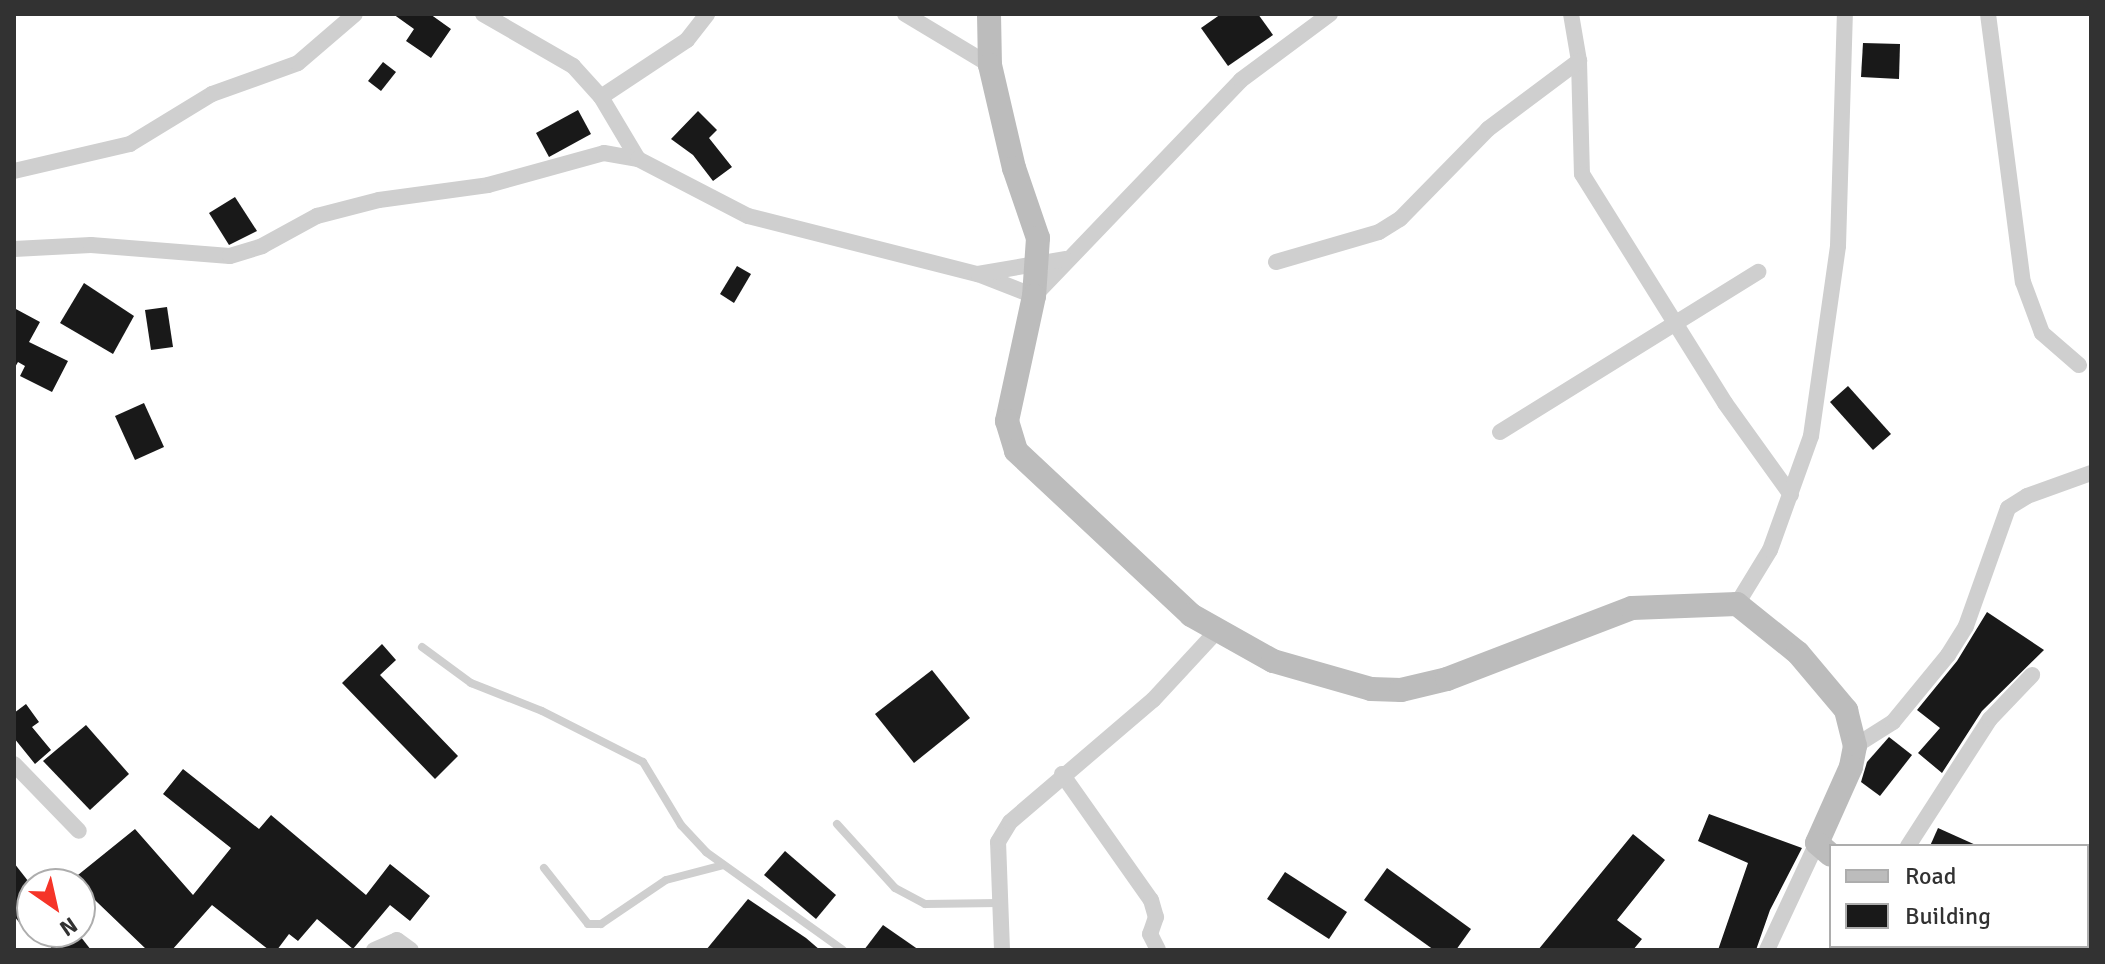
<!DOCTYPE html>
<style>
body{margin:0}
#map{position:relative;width:2105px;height:964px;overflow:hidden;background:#fff;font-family:Signika,sans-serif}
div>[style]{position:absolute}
.building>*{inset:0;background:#191919}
.lane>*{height:8px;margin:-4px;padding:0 4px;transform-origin:4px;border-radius:4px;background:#cfcfcf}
.street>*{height:16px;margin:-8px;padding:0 8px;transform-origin:8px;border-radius:8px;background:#cfcfcf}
.secondary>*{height:24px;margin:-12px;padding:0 12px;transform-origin:12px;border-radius:12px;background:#bcbcbc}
span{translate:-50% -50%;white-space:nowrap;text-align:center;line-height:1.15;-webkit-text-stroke:8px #fff;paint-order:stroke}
.frame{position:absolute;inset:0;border:16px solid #323232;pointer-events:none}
.legend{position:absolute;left:1829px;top:844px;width:260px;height:104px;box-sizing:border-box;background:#fff;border:2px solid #adadad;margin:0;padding:10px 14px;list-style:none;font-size:24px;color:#323232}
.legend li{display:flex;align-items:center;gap:16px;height:40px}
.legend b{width:40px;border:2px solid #adadad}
.north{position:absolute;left:16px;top:868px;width:80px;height:80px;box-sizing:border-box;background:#fff;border:2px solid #adadad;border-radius:50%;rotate:146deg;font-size:22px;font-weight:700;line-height:32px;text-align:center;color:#323232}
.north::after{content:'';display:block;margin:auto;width:28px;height:36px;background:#f53428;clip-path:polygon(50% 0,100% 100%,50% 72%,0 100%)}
</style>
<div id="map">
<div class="building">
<div style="clip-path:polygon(393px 14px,430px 14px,451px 29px,431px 58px,406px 41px,414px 29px)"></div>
<div style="clip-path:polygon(1221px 14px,1258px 14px,1273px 35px,1228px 66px,1201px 28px)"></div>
<div style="clip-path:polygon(1863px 43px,1900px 44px,1899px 79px,1861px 77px)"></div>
<div style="clip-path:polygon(383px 62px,396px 72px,381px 91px,368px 81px)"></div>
<div style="clip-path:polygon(578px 110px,591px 134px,549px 157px,536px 133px)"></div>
<div style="clip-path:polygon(698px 111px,717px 130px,709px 138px,732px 167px,713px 181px,693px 155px,671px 139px)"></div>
<div style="clip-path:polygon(235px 197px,257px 231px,229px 245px,209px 213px)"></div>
<div style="clip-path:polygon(737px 266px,751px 274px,734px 303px,720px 294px)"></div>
<div style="clip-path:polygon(84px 283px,134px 316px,113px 354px,60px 323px)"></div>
<div style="clip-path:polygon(167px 307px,173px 347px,151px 350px,145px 310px)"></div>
<div style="clip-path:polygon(14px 308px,40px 322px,29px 342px,68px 361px,52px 392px,20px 376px,25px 366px,18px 362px,14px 369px)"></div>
<div style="clip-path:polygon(1848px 386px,1891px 434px,1873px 450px,1830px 402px)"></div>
<div style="clip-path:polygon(144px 403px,164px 447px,135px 460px,115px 416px)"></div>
<div style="clip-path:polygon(1987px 612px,2044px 650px,1982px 711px,1942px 773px,1918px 753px,1940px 728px,1917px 710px,1957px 661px)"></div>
<div style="clip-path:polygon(382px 644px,396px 660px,380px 675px,458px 756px,435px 779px,342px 683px)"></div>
<div style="clip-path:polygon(932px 670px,970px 718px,914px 763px,875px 714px)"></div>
<div style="clip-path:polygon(26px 704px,39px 722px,32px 727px,51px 750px,35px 764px,14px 738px,14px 713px)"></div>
<div style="clip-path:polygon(86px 725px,129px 774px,90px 810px,43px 761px)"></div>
<div style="clip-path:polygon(1889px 737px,1912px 755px,1880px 796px,1861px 782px,1867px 762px)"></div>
<div style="clip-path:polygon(183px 769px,259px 829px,271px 815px,366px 895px,390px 864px,430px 896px,410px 921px,390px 905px,353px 949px,317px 919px,298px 941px,289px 934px,277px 950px,269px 950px,212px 905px,172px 950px,147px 950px,73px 879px,135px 829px,193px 895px,231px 848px,163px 794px)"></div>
<div style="clip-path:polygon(1709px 814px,1802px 848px,1770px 910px,1756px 950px,1718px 950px,1748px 863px,1698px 841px)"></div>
<div style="clip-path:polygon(1938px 828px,1978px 846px,1930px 846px)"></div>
<div style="clip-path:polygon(1633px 834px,1665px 860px,1617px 920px,1642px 939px,1633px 950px,1538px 950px)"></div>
<div style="clip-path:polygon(785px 851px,836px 895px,816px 919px,764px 875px)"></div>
<div style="clip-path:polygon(14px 863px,32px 886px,32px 938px,14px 916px)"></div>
<div style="clip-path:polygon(1387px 868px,1471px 929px,1456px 950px,1434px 950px,1364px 900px)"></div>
<div style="clip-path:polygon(1285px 872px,1347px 912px,1329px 939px,1267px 899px)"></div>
<div style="clip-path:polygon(748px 899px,806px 938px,820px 950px,706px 950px)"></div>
<div style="clip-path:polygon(883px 925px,919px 950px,864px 950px)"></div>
<div style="clip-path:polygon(39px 932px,77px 932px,91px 950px,53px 950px)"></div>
</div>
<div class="lane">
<div style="left:422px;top:647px;width:61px;rotate:36.3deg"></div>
<div style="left:471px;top:683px;width:76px;rotate:21.5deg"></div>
<div style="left:542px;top:711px;width:113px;rotate:26.8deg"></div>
<div style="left:643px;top:762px;width:74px;rotate:58.9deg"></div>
<div style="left:681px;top:825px;width:37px;rotate:47deg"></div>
<div style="left:706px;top:852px;width:168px;rotate:35.6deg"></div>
<div style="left:837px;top:824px;width:86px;rotate:47.8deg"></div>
<div style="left:895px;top:888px;width:34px;rotate:28deg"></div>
<div style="left:925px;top:904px;width:74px;rotate:-0.8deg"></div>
<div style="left:544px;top:868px;width:71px;rotate:51.8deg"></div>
<div style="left:588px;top:924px;width:13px"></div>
<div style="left:601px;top:924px;width:78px;rotate:-34.1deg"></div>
<div style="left:666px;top:880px;width:59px;rotate:-14.7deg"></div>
</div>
<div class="street">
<div style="left:483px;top:14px;width:104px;rotate:30deg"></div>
<div style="left:573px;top:66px;width:42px;rotate:47.9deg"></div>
<div style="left:601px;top:97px;width:72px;rotate:59.2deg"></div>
<div style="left:905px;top:14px;width:99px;rotate:31deg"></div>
<div style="left:1571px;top:14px;width:48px;rotate:80.3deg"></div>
<div style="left:1579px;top:61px;width:113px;rotate:88.5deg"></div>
<div style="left:1582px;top:174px;width:270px;rotate:58deg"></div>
<div style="left:1725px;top:403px;width:113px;rotate:54.3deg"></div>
<div style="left:1988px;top:14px;width:270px;rotate:82.6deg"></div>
<div style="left:2023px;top:282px;width:54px;rotate:69.6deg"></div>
<div style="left:2042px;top:333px;width:49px;rotate:40.9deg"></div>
<div style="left:601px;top:97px;width:103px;rotate:-33.5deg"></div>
<div style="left:687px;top:40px;width:33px;rotate:-52deg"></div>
<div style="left:14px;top:171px;width:119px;rotate:-13.1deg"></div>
<div style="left:130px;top:144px;width:96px;rotate:-31.4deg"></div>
<div style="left:212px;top:94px;width:91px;rotate:-19.8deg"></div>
<div style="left:298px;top:63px;width:75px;rotate:-40.7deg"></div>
<div style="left:14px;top:249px;width:77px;rotate:-3deg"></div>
<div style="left:91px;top:245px;width:139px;rotate:4.5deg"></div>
<div style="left:230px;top:256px;width:34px;rotate:-17deg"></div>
<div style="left:262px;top:246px;width:63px;rotate:-28.6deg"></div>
<div style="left:317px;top:216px;width:64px;rotate:-14.5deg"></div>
<div style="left:379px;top:200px;width:110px;rotate:-7.8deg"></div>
<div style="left:488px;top:185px;width:120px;rotate:-15.4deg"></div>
<div style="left:604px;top:153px;width:35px;rotate:10deg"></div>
<div style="left:638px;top:159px;width:124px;rotate:27.4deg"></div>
<div style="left:748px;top:216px;width:237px;rotate:14.2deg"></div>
<div style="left:978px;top:274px;width:60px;rotate:21.4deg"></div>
<div style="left:1034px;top:296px;width:299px;rotate:-46.2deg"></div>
<div style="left:1241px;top:80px;width:111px;rotate:-36.6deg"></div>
<div style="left:1276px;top:262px;width:107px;rotate:-16.2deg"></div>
<div style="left:1379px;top:232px;width:25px;rotate:-32deg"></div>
<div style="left:1400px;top:219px;width:126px;rotate:-45.6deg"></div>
<div style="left:1488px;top:129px;width:114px;rotate:-36.8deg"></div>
<div style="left:978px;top:274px;width:88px;rotate:-9.8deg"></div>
<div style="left:1500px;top:432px;width:304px;rotate:-31.8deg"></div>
<div style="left:1737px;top:604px;width:63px;rotate:-58.6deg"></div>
<div style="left:1770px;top:550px;width:121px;rotate:-70.2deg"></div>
<div style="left:1811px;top:436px;width:192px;rotate:-81.9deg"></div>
<div style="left:1838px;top:246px;width:232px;rotate:-88.3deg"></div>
<div style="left:1855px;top:746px;width:45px;rotate:-32.3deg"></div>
<div style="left:1893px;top:722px;width:87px;rotate:-50.6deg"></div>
<div style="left:1948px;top:655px;width:34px;rotate:-58deg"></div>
<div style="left:1966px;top:626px;width:125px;rotate:-70.4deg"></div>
<div style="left:2008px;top:508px;width:22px;rotate:-32deg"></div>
<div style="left:2027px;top:496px;width:68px;rotate:-19.8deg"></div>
<div style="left:14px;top:764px;width:93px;rotate:45.9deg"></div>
<div style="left:1062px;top:774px;width:154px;rotate:54.8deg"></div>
<div style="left:1151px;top:900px;width:18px;rotate:74deg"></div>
<div style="left:1156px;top:917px;width:18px;rotate:109deg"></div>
<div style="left:1150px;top:934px;width:18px;rotate:63deg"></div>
<div style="left:1908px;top:846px;width:151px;rotate:-57.2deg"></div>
<div style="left:1990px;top:719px;width:61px;rotate:-46.3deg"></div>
<div style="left:374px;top:950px;width:25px;rotate:-23deg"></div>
<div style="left:397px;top:940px;width:17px;rotate:36deg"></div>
<div style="left:1002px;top:950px;width:108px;rotate:-92.1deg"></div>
<div style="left:998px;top:842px;width:23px;rotate:-59deg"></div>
<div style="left:1010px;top:822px;width:188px;rotate:-40.5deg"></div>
<div style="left:1153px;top:700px;width:94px;rotate:-47.2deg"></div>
<div style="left:1767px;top:950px;width:118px;rotate:-65deg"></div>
</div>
<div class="secondary">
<div style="left:989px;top:14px;width:51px;rotate:88.9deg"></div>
<div style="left:990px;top:65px;width:106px;rotate:76.9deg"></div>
<div style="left:1014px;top:168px;width:74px;rotate:71.1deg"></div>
<div style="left:1038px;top:238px;width:58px;rotate:93.9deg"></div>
<div style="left:1034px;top:296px;width:128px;rotate:102.2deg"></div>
<div style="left:1007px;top:421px;width:31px;rotate:73deg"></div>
<div style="left:1016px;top:451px;width:240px;rotate:43.1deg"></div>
<div style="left:1191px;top:615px;width:94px;rotate:29.3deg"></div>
<div style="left:1273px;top:661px;width:102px;rotate:15.9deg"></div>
<div style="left:1371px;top:689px;width:30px;rotate:2deg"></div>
<div style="left:1401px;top:690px;width:47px;rotate:-13.4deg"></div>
<div style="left:1447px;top:679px;width:198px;rotate:-21deg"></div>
<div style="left:1632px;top:608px;width:105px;rotate:-2.2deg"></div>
<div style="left:1737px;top:604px;width:78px;rotate:38.8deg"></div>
<div style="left:1798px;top:653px;width:75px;rotate:49.9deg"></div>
<div style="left:1846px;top:710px;width:37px;rotate:76deg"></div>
<div style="left:1855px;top:746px;width:21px;rotate:101deg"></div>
<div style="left:1851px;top:767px;width:83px;rotate:114.1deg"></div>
<div style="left:1817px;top:843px;width:18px;rotate:41deg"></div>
<div style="left:1958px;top:946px;width:8px;rotate:30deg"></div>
</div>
<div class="frame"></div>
<ul class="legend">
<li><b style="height:10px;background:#bcbcbc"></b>Road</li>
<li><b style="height:22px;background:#191919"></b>Building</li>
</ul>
<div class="north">N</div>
</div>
